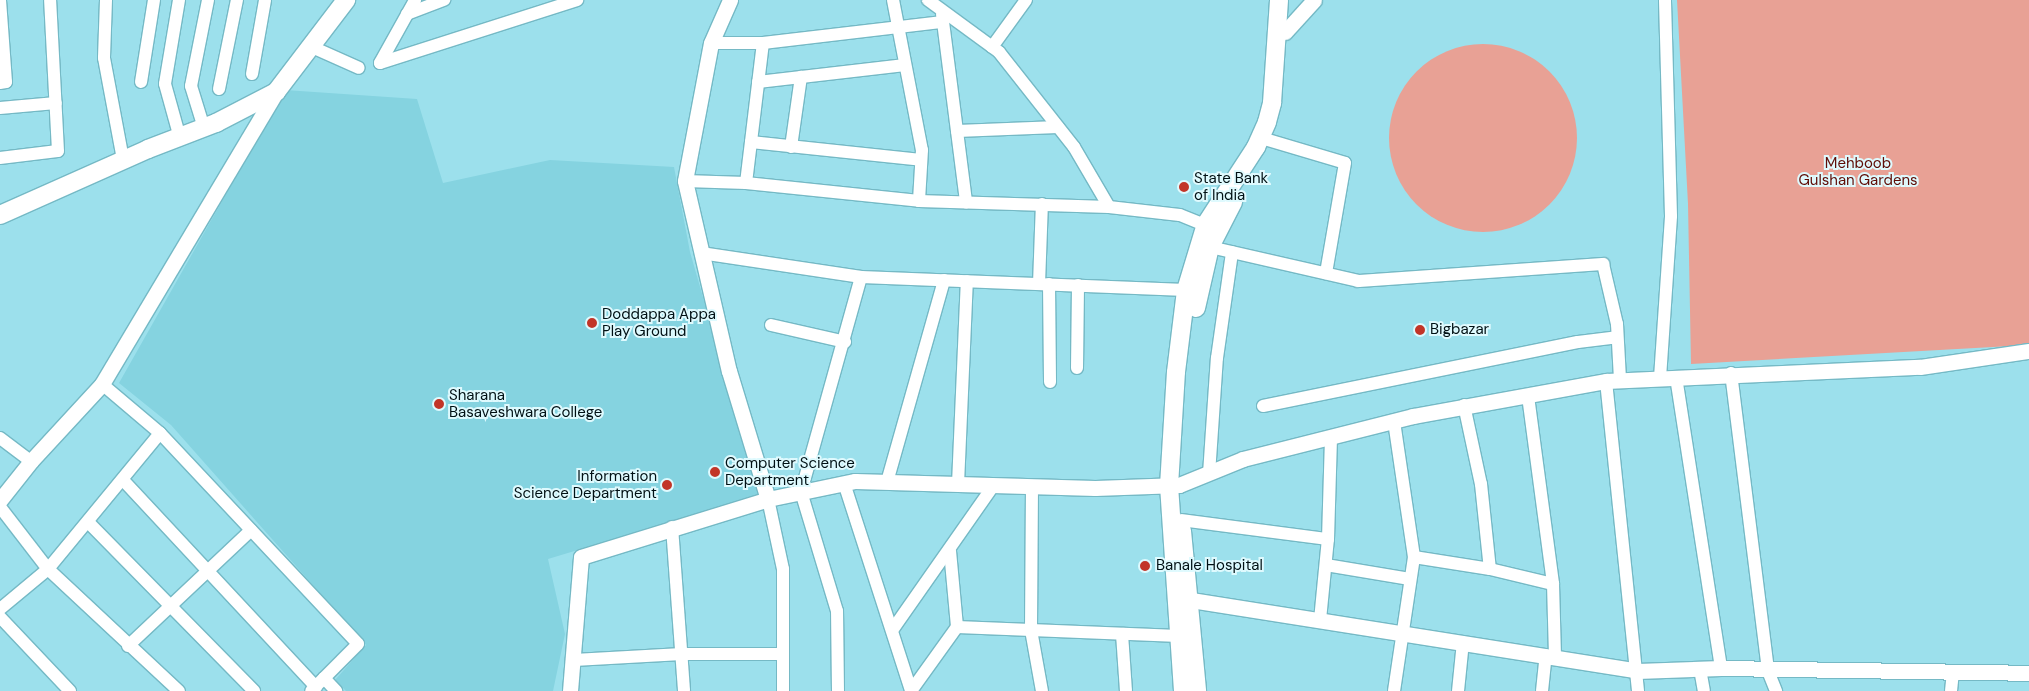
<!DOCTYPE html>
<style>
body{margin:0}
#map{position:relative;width:2029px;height:691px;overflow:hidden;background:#9ce0ec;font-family:"DM Sans",sans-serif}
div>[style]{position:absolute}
.built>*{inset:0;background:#85d3e0}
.green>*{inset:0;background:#e8a195}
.round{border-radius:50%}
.roads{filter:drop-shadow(1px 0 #75b9c5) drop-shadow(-1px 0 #75b9c5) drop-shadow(0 1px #75b9c5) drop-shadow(0 -1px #75b9c5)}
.minor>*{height:12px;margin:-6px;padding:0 6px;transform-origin:6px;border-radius:6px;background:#fff}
.tertiary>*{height:15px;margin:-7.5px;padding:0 7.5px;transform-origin:7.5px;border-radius:7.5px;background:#fff}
.secondary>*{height:18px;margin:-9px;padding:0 9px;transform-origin:9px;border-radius:9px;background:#fff}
.dots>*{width:14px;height:14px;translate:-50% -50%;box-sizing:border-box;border:2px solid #dffafe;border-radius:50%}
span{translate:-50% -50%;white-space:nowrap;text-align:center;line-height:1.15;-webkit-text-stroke:4px #dffafe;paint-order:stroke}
.park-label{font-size:15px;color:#5f0c06}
.poi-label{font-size:15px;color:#001014}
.left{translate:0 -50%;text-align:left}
.right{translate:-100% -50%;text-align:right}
</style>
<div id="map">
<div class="built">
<div style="clip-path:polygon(285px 90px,417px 99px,443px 183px,550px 160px,674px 167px,690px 252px,760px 495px,548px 559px,565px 634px,553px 691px,346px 691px,335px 680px,366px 645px,171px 425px,119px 383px)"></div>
</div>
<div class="green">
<div style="clip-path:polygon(1677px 0,2029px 0,2029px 345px,1691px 364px,1688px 204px)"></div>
<div class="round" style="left:1389px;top:44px;width:188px;height:188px"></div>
</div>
<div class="roads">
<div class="minor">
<div style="left:106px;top:0;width:58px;rotate:92deg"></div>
<div style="left:104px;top:58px;width:104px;rotate:79.4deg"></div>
<div style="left:179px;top:0;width:85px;rotate:99.5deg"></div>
<div style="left:165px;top:84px;width:56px;rotate:74.5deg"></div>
<div style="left:893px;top:0;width:153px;rotate:79.1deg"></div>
<div style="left:922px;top:150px;width:51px;rotate:93.4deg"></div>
<div style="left:928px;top:0;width:88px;rotate:36.2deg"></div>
<div style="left:999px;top:52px;width:121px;rotate:51.7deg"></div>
<div style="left:1074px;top:147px;width:69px;rotate:59.7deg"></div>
<div style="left:407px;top:14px;width:40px;rotate:-21deg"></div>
<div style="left:942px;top:14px;width:190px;rotate:82.7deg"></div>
<div style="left:711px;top:43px;width:52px"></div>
<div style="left:763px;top:43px;width:181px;rotate:-6.7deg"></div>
<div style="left:312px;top:47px;width:51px;rotate:24.1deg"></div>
<div style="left:992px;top:47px;width:58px;rotate:-54.1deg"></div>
<div style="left:380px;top:63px;width:207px;rotate:-17.7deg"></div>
<div style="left:380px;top:63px;width:72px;rotate:-60.9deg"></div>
<div style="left:252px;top:74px;width:75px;rotate:-80deg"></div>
<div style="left:141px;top:82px;width:83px;rotate:-81deg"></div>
<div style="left:758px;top:82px;width:148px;rotate:-6.6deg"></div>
<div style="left:0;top:83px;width:6px;rotate:-9deg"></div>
<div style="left:6px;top:82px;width:82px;rotate:-94.2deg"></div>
<div style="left:219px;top:89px;width:91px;rotate:-78.6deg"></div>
<div style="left:0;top:108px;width:56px;rotate:-5.1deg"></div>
<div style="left:204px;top:128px;width:44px;rotate:-107.2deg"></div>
<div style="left:191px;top:86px;width:88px;rotate:-78.8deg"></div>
<div style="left:957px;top:131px;width:101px;rotate:-2.3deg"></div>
<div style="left:1268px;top:140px;width:80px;rotate:16.6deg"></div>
<div style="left:1345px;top:163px;width:112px;rotate:99.8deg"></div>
<div style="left:751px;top:142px;width:171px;rotate:6deg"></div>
<div style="left:791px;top:147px;width:71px;rotate:-81.9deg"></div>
<div style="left:0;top:158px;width:58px;rotate:-6.9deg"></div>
<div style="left:58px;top:151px;width:151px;rotate:-93deg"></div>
<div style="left:685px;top:181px;width:61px;rotate:1.9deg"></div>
<div style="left:746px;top:183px;width:174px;rotate:5.9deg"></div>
<div style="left:919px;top:201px;width:190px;rotate:1.8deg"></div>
<div style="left:1109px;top:207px;width:71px;rotate:6.4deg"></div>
<div style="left:1180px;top:215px;width:35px;rotate:22deg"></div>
<div style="left:746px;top:183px;width:141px;rotate:-83.1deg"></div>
<div style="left:1210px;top:247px;width:152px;rotate:12.9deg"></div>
<div style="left:1358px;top:281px;width:246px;rotate:-4deg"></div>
<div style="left:1603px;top:264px;width:62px;rotate:76.9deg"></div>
<div style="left:1617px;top:324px;width:56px;rotate:86.9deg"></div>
<div style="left:701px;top:253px;width:162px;rotate:8.5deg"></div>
<div style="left:1039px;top:284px;width:80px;rotate:-87.9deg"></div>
<div style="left:1049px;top:284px;width:98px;rotate:89.4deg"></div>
<div style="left:771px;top:325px;width:76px;rotate:12.9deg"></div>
<div style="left:1077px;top:368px;width:83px;rotate:-89.3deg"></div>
<div style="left:1731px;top:373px;width:300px;rotate:82.9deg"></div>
<div style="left:1768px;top:671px;width:22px;rotate:68deg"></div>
<div style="left:1676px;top:377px;width:294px;rotate:81.2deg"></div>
<div style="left:1660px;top:378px;width:162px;rotate:-86.1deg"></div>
<div style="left:1671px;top:216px;width:216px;rotate:-91.6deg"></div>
<div style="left:1606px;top:381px;width:312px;rotate:84.1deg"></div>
<div style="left:102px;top:384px;width:76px;rotate:40.2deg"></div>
<div style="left:160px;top:433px;width:289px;rotate:46.8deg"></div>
<div style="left:358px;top:644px;width:66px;rotate:135deg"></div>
<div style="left:1528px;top:396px;width:190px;rotate:82.4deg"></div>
<div style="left:1553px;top:584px;width:72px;rotate:88.4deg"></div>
<div style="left:1464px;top:405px;width:81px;rotate:77.9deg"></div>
<div style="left:1481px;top:484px;width:85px;rotate:84deg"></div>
<div style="left:1263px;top:406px;width:321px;rotate:-11.5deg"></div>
<div style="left:1578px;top:342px;width:39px;rotate:-7deg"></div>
<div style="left:0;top:438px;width:39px;rotate:37deg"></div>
<div style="left:1209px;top:474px;width:116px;rotate:-86.1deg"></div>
<div style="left:1217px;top:358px;width:107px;rotate:-81.9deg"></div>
<div style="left:123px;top:480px;width:283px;rotate:47deg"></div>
<div style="left:887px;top:482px;width:210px;rotate:-74.2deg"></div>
<div style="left:844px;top:483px;width:219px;rotate:72.1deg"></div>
<div style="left:958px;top:484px;width:203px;rotate:-87.5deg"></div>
<div style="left:1032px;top:486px;width:144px;rotate:90.4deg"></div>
<div style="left:1031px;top:630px;width:62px;rotate:79.8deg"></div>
<div style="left:768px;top:499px;width:72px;rotate:77.9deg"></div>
<div style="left:783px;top:569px;width:122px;rotate:90deg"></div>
<div style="left:0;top:507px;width:78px;rotate:52.3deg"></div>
<div style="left:48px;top:569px;width:179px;rotate:43deg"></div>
<div style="left:1181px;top:520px;width:148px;rotate:7.4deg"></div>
<div style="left:88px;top:522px;width:237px;rotate:45.5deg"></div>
<div style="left:672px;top:527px;width:164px;rotate:85.8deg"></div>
<div style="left:950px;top:551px;width:76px;rotate:84.7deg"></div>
<div style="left:1414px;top:557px;width:77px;rotate:9deg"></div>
<div style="left:1490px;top:569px;width:65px;rotate:13.4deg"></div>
<div style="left:1326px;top:565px;width:85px;rotate:9.5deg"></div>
<div style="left:0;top:609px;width:62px;rotate:-39.8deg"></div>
<div style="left:48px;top:569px;width:176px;rotate:-50.5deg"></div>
<div style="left:0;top:617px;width:102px;rotate:46.6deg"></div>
<div style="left:1320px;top:620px;width:81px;rotate:-84.4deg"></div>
<div style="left:1328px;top:539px;width:102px;rotate:-88.3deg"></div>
<div style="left:893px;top:629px;width:176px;rotate:-55deg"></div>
<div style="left:1122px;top:634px;width:57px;rotate:86deg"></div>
<div style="left:128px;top:646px;width:169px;rotate:-43.3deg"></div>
<div style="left:574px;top:660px;width:108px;rotate:-3.2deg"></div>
<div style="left:682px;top:654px;width:101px"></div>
<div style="left:1700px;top:669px;width:22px;rotate:80deg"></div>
<div style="left:324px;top:678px;width:18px;rotate:47deg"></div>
<div style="left:838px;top:691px;width:80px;rotate:-90.7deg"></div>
<div style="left:837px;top:611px;width:124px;rotate:-106.8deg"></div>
<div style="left:801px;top:492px;width:223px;rotate:-74.4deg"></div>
<div style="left:861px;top:277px;width:325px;rotate:2.3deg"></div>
<div style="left:911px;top:691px;width:79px;rotate:-54.3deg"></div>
<div style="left:957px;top:627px;width:222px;rotate:2.3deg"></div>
<div style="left:1394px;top:691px;width:135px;rotate:-81.5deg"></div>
<div style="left:1414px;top:557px;width:137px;rotate:-98.4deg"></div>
<div style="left:1458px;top:691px;width:49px;rotate:-84.2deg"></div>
<div style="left:1542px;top:691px;width:36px;rotate:-84deg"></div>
<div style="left:1951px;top:691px;width:18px;rotate:-84deg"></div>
</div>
<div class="tertiary">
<div style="left:730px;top:0;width:47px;rotate:113.8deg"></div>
<div style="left:711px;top:43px;width:140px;rotate:100.7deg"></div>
<div style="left:685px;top:181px;width:195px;rotate:77deg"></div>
<div style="left:729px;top:371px;width:134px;rotate:73.1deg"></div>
<div style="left:1285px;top:32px;width:43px;rotate:-47.8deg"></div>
<div style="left:0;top:500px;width:50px;rotate:-51.5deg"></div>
<div style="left:31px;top:461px;width:105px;rotate:-47.3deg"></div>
<div style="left:102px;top:384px;width:340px;rotate:-59.2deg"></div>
<div style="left:1191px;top:600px;width:452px;rotate:9deg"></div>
<div style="left:1637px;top:671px;width:84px;rotate:-2deg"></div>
<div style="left:1721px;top:668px;width:308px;rotate:0.9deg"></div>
<div style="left:570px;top:691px;width:134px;rotate:-85.3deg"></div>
<div style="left:581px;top:557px;width:196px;rotate:-17.2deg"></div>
<div style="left:768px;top:499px;width:89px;rotate:-11.7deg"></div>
<div style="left:855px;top:481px;width:240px;rotate:1.7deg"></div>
<div style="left:1095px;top:488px;width:84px;rotate:-2deg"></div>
<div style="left:1179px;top:485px;width:69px;rotate:-22.1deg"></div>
<div style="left:1243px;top:459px;width:175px;rotate:-14.2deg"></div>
<div style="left:1413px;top:416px;width:196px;rotate:-10.3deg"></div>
<div style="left:1606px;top:381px;width:314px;rotate:-2.6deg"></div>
<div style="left:1920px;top:367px;width:110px;rotate:-8.4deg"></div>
</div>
<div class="secondary">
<div style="left:0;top:215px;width:162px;rotate:-24deg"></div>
<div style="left:148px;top:149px;width:73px;rotate:-20.9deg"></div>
<div style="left:216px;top:123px;width:68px;rotate:-27.3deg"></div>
<div style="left:276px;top:92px;width:116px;rotate:-52.7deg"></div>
<div style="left:1196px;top:308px;width:63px;rotate:-77.1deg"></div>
<div style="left:1210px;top:247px;width:51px;rotate:-62.9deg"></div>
<div style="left:1182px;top:531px;width:161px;rotate:84.6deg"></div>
<div style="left:1183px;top:691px;width:205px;rotate:-93.9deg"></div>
<div style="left:1169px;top:486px;width:114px;rotate:-86.5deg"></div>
<div style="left:1176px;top:372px;width:83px;rotate:-83deg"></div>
<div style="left:1186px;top:290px;width:69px;rotate:-73.1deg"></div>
<div style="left:1206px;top:224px;width:92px;rotate:-57deg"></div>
<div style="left:1256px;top:147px;width:27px;rotate:-66deg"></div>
<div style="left:1267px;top:122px;width:20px;rotate:-75deg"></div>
<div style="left:1272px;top:103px;width:103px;rotate:-86.1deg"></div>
</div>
</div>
<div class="dots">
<div style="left:1184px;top:187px;background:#c23528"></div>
<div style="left:592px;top:323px;background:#c23528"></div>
<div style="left:1420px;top:330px;background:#c23528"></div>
<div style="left:439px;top:404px;background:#c23528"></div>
<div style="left:715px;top:472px;background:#c23528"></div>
<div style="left:667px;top:485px;background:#c23528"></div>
<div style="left:1145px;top:566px;background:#c23528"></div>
</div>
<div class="park-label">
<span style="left:1858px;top:172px">Mehboob<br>Gulshan Gardens</span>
</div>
<div class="poi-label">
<span class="left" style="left:1194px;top:187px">State Bank<br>of India</span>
<span class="left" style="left:602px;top:323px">Doddappa Appa<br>Play Ground</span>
<span class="left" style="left:1430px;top:330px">Bigbazar</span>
<span class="left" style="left:449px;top:404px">Sharana<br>Basaveshwara College</span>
<span class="left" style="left:725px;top:472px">Computer Science<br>Department</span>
<span class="right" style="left:657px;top:485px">Information<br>Science Department</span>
<span class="left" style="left:1156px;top:566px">Banale Hospital</span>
</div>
</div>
